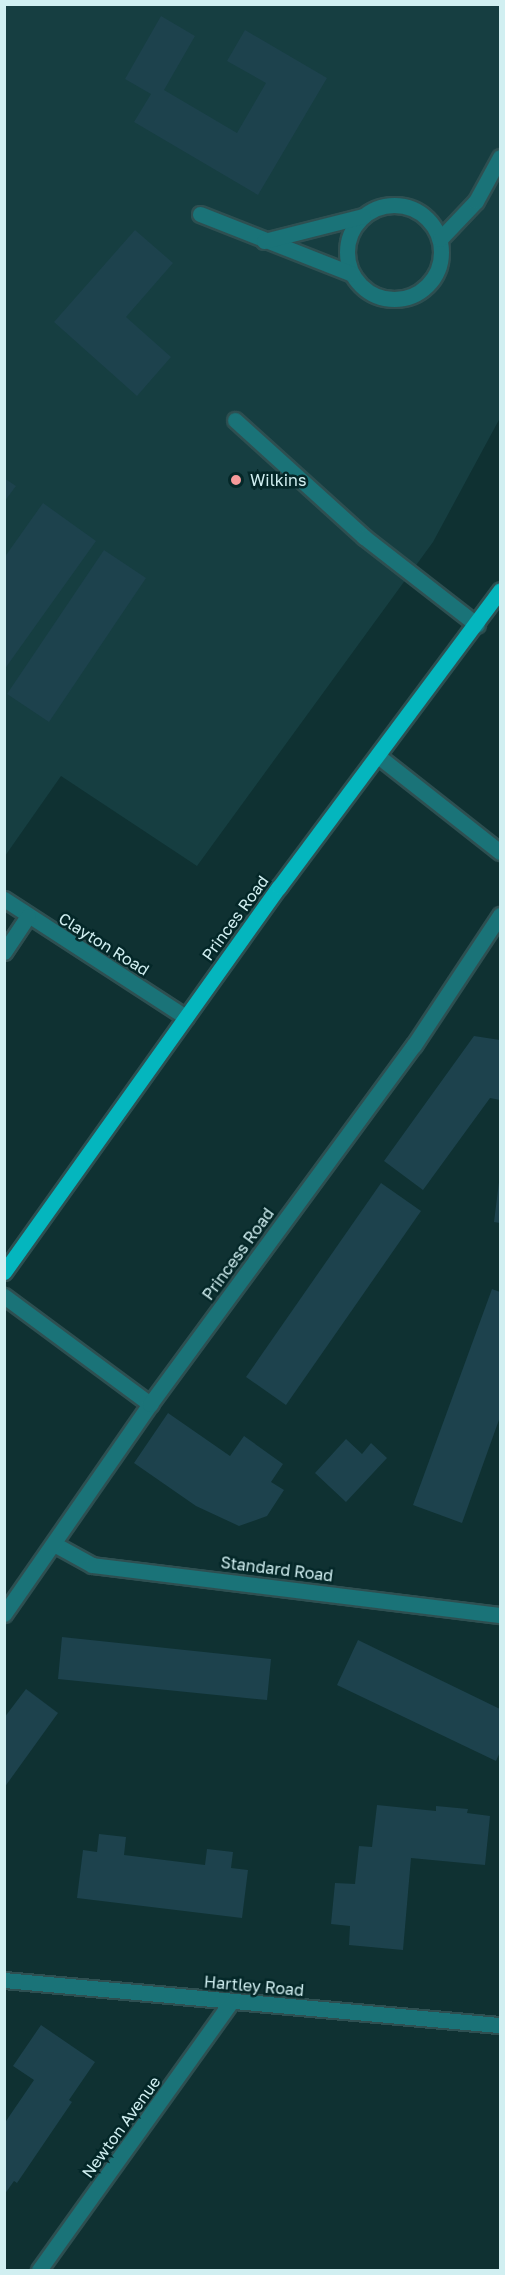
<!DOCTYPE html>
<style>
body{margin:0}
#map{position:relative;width:505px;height:2275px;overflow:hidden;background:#0f3132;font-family:"Golos Text",sans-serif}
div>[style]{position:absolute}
.built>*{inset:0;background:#163e41}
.building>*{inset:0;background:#1d424d}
.roads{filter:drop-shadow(2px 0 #2e4f51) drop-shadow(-2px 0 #2e4f51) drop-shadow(0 2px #2e4f51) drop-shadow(0 -2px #2e4f51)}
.minor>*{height:15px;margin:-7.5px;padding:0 7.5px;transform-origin:7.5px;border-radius:7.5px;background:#1a7378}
.minor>.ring{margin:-7.5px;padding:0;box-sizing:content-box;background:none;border:15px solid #1a7378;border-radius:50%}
.major>*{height:15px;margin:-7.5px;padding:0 7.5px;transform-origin:7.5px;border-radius:7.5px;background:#04b6be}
.dots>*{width:16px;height:16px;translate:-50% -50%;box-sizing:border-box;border:3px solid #042728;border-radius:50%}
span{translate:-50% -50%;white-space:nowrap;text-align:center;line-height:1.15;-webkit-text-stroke:5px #042728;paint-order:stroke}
.poi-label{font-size:16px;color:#d1eff1}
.left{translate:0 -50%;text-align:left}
.street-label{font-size:16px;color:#d1eff1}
.frame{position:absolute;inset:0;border:6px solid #d1eff1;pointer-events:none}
</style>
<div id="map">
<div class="built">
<div style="clip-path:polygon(5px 5px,500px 5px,500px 418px,433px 542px,197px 866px,61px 776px,5px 856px)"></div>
</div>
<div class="building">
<div style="clip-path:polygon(161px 16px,195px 36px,164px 90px,237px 133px,266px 83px,227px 61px,245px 30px,327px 78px,258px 195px,134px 122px,151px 94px,125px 79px)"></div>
<div style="clip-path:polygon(135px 230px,173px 263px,126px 317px,171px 357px,137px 396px,54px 322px)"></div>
<div style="clip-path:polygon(4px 478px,16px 486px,4px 502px)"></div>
<div style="clip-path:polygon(43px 503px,96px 541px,4px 670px,4px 558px)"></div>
<div style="clip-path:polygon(104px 550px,146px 578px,49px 722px,7px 694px)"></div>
<div style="clip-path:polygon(474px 1036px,500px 1040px,500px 1100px,490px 1098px,423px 1190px,384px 1161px)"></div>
<div style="clip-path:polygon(499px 1182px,500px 1182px,500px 1223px,494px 1222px)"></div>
<div style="clip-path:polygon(381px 1183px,421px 1211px,286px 1405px,246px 1377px)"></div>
<div style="clip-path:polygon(492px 1289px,500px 1292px,500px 1417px,462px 1523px,413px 1505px)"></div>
<div style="clip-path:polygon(168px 1413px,230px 1456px,244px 1436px,283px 1464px,271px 1482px,284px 1490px,267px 1516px,239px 1526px,196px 1506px,134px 1463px)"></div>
<div style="clip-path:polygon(346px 1439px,362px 1454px,371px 1443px,387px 1458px,346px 1502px,315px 1473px)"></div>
<div style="clip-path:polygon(62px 1637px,271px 1659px,267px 1700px,58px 1679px)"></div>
<div style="clip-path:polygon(358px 1640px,500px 1709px,500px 1752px,496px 1761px,337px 1685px)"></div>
<div style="clip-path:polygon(26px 1689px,58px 1713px,4px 1788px,4px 1718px)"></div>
<div style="clip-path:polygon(377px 1805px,436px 1811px,436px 1806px,468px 1809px,467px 1813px,490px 1816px,485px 1865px,411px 1858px,403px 1950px,349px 1945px,350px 1926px,331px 1924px,335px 1883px,355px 1884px,359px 1846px,372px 1847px)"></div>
<div style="clip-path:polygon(99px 1834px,126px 1837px,124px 1855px,205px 1865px,207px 1849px,233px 1852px,231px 1868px,248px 1870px,242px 1918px,77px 1898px,83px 1850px,97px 1852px)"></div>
<div style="clip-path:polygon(41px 2025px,95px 2062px,69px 2100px,72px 2102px,17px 2183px,14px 2181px,4px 2195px,4px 2124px,34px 2080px,13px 2066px)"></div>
</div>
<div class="roads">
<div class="minor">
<div class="ring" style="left:347px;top:205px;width:79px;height:79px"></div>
<div style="left:200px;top:214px;width:163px;rotate:21.5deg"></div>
<div style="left:440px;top:239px;width:52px;rotate:-46.5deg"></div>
<div style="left:476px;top:201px;width:50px;rotate:-61.4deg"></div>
<div style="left:264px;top:241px;width:102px;rotate:-14.2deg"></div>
<div style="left:235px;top:420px;width:174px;rotate:42.2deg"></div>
<div style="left:364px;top:537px;width:143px;rotate:37.9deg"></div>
<div style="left:378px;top:756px;width:155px;rotate:38.2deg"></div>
<div style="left:4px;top:899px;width:217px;rotate:33deg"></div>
<div style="left:4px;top:952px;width:43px;rotate:-56.3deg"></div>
<div style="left:4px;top:1296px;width:182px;rotate:36.5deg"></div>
<div style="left:54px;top:1544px;width:43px;rotate:28.9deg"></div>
<div style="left:92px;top:1565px;width:411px;rotate:7deg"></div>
<div style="left:4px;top:1614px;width:256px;rotate:-55.2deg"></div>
<div style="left:150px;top:1404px;width:446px;rotate:-53.7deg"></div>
<div style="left:414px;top:1045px;width:156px;rotate:-56.5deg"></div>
<div style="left:4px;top:1980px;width:498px;rotate:5.2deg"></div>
<div style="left:39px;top:2270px;width:330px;rotate:-54.4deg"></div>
</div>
<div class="major">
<div style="left:4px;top:1272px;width:473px;rotate:-54.5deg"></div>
<div style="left:279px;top:887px;width:370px;rotate:-53.3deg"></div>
</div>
</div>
<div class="dots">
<div style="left:236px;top:480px;background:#f59b9b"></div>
</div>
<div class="poi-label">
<span class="left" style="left:250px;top:480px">Wilkins</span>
</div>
<div class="street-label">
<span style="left:235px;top:918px;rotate:-54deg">Princes Road</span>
<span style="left:104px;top:944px;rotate:32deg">Clayton Road</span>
<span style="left:238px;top:1254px;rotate:-54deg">Princess Road</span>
<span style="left:277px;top:1569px;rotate:7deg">Standard Road</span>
<span style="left:254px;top:1986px;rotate:5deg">Hartley Road</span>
<span style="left:121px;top:2127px;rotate:-54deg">Newton Avenue</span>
</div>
<div class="frame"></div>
</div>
